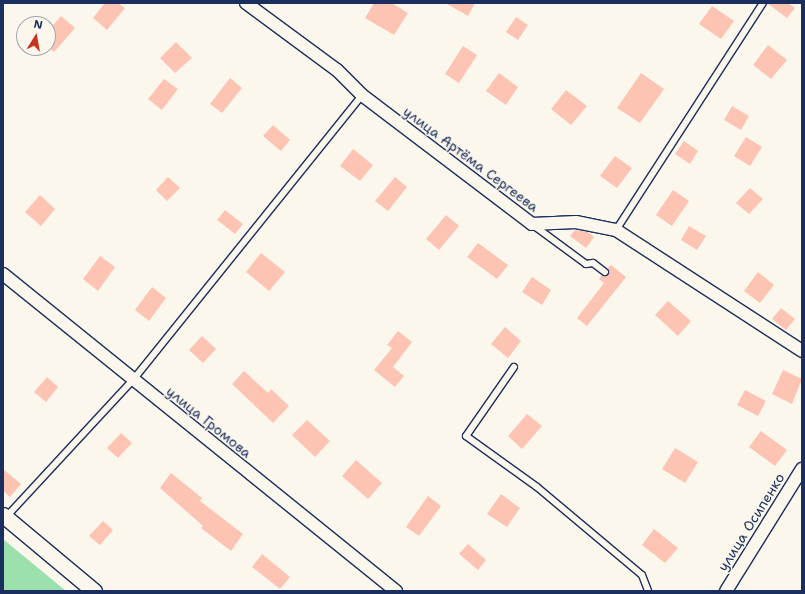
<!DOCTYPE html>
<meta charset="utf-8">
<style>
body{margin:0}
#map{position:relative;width:805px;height:594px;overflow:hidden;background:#fbf7ec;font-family:"Shantell Sans",sans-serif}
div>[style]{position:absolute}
.green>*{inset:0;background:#9be0ad}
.building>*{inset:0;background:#fdc4b3}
.roads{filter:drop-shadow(1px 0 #1b2f5e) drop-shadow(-1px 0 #1b2f5e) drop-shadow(0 1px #1b2f5e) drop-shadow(0 -1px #1b2f5e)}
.service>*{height:6px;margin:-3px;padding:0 3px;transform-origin:3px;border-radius:3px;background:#fbf7ec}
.minor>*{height:12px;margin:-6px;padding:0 6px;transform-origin:6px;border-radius:6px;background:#fbf7ec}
.tertiary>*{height:15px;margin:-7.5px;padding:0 7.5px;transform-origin:7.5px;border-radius:7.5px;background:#fbf7ec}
span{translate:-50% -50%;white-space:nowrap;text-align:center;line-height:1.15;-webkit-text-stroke:3px #fbf7ec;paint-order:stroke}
.street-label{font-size:14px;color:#1b2f5e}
.frame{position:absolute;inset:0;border:4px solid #1b2f5e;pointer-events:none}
.north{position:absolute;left:16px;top:16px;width:40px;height:40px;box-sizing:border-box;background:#fbf7ec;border:1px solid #a1a7b3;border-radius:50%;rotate:11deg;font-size:11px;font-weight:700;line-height:16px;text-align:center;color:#1b2f5e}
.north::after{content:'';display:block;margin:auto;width:14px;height:18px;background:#c8321e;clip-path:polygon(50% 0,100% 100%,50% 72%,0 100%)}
</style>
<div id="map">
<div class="green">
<div style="clip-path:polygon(3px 539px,66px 591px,3px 591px)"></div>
</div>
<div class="building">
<div style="clip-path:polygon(105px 3px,118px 3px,125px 8px,107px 30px,93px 18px)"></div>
<div style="clip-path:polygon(374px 3px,392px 3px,408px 13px,394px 35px,365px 18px)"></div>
<div style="clip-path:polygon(445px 3px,475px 3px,468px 16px)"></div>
<div style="clip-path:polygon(767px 3px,788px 3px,795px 8px,787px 18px)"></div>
<div style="clip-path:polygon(712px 6px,734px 21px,721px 39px,699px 24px)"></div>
<div style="clip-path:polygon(61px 16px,75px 28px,54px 52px,48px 47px,48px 31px)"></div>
<div style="clip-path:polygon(516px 17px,528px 25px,518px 40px,506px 32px)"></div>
<div style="clip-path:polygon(176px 42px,192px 58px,175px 73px,160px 58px)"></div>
<div style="clip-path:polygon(768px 45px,787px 60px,771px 79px,753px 65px)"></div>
<div style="clip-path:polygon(463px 46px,477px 55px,459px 83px,445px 74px)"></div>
<div style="clip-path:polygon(499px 73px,518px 87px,506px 105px,486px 91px)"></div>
<div style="clip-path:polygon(641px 73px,664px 89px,640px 123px,617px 108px)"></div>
<div style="clip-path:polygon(230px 78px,242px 88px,222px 113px,210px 104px)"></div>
<div style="clip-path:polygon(164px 79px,178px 89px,162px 110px,148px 99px)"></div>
<div style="clip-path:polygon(566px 90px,587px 106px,571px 125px,551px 109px)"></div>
<div style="clip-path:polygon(732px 106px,749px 116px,741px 130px,724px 120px)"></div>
<div style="clip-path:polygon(273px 125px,290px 140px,281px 151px,263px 136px)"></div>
<div style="clip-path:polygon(746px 137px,762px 147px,750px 166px,734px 156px)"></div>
<div style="clip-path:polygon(684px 141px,698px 151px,690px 164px,675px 154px)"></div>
<div style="clip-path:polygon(353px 149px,373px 165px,360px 181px,340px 166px)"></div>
<div style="clip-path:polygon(615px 156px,632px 168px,617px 188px,600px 176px)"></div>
<div style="clip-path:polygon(168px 177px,180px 188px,167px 201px,156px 190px)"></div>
<div style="clip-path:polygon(395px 177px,407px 187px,388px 211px,375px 201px)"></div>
<div style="clip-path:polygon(750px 188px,763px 199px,749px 214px,736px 203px)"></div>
<div style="clip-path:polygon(673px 190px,689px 201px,672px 226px,656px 215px)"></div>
<div style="clip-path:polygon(40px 195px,55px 209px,41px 226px,25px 212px)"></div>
<div style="clip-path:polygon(225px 210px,243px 224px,235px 234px,217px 220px)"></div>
<div style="clip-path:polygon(446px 215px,459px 226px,439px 250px,426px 239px)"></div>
<div style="clip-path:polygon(689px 226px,706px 236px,697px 250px,681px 240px)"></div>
<div style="clip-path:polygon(575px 230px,588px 232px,594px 237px,586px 248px,570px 236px)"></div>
<div style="clip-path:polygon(478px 243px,508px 265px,497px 279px,467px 257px)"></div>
<div style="clip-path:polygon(261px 253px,285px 272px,269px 291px,246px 272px)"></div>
<div style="clip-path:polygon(100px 256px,115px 267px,98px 291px,83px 279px)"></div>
<div style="clip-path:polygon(611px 265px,626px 277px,587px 326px,577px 318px,604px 283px,599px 279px,602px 275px,608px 275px,608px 268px)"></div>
<div style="clip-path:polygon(758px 272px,774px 285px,760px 303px,744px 291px)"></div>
<div style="clip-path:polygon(532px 277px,551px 290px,542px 305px,522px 292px)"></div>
<div style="clip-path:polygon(152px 287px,166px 298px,149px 321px,135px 310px)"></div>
<div style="clip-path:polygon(668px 301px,691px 321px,678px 336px,655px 315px)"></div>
<div style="clip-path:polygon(781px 308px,795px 319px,786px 330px,772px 319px)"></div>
<div style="clip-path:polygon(505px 327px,521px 341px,508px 358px,491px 344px)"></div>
<div style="clip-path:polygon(398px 331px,412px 342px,393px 367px,404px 376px,395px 387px,374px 370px,392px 348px,387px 345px)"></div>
<div style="clip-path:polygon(202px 336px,216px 349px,203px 363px,189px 350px)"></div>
<div style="clip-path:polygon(783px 370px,802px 379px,792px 404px,772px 394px)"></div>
<div style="clip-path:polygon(244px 371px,268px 393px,271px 389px,289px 406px,273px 423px,232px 384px)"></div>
<div style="clip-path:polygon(47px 377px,58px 387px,46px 402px,34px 392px)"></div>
<div style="clip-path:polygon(745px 390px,766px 401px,758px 416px,737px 405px)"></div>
<div style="clip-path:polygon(527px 414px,542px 426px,522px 449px,508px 436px)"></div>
<div style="clip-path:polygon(307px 420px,330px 441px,315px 457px,292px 435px)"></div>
<div style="clip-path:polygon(761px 431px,787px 450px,775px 466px,749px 447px)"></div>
<div style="clip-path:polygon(121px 433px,132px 443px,118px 458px,107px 448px)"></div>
<div style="clip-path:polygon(675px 448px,698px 462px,685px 483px,662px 469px)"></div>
<div style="clip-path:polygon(356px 460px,382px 483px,368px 499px,342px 476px)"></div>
<div style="clip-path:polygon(3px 469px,21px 484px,10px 497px,3px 491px)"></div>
<div style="clip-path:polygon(171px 473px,202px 498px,200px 501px,243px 534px,231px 551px,201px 528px,203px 526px,160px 488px)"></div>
<div style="clip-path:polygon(501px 494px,520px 508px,507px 527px,487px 514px)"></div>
<div style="clip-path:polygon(428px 496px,441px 506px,419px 536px,406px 527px)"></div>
<div style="clip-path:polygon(103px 521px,113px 530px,100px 545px,89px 536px)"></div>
<div style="clip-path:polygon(654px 529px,678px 548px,665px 563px,642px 545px)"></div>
<div style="clip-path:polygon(468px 544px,486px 560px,478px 570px,459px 554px)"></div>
<div style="clip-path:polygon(262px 554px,290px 577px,280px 589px,252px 567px)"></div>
</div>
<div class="roads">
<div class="service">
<div style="left:533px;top:225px;width:66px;rotate:36.3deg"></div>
<div style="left:586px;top:264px;width:7px;rotate:-8deg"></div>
<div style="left:593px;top:263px;width:15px;rotate:37deg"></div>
<div style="left:616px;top:230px;width:270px;rotate:-57.1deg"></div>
<div style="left:514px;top:367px;width:84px;rotate:124.8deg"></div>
<div style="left:466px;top:436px;width:87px;rotate:35.7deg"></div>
<div style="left:537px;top:487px;width:137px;rotate:40deg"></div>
<div style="left:642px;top:575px;width:17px;rotate:69deg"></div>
<div style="left:6px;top:517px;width:187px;rotate:-47.2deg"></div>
<div style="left:133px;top:380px;width:366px;rotate:-51.2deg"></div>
</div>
<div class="minor">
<div style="left:246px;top:3px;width:113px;rotate:36.4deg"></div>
<div style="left:337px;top:70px;width:35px;rotate:45deg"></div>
<div style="left:362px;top:95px;width:213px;rotate:37.2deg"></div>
<div style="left:532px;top:224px;width:44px;rotate:-2.6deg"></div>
<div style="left:576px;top:222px;width:41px;rotate:11.3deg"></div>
<div style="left:616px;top:230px;width:222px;rotate:33deg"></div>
<div style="left:3px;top:274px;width:505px;rotate:38.89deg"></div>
<div style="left:726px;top:591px;width:144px;rotate:-58.1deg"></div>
</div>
<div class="tertiary">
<div style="left:3px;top:515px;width:119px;rotate:39.9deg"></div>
</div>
</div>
<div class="street-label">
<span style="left:471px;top:159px;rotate:37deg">улица Артёма Сергеева</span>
<span style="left:209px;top:422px;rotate:39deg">улица Громова</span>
<span style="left:751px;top:522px;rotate:-58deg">улица Осипенко</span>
</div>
<div class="frame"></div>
<div class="north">N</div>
</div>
